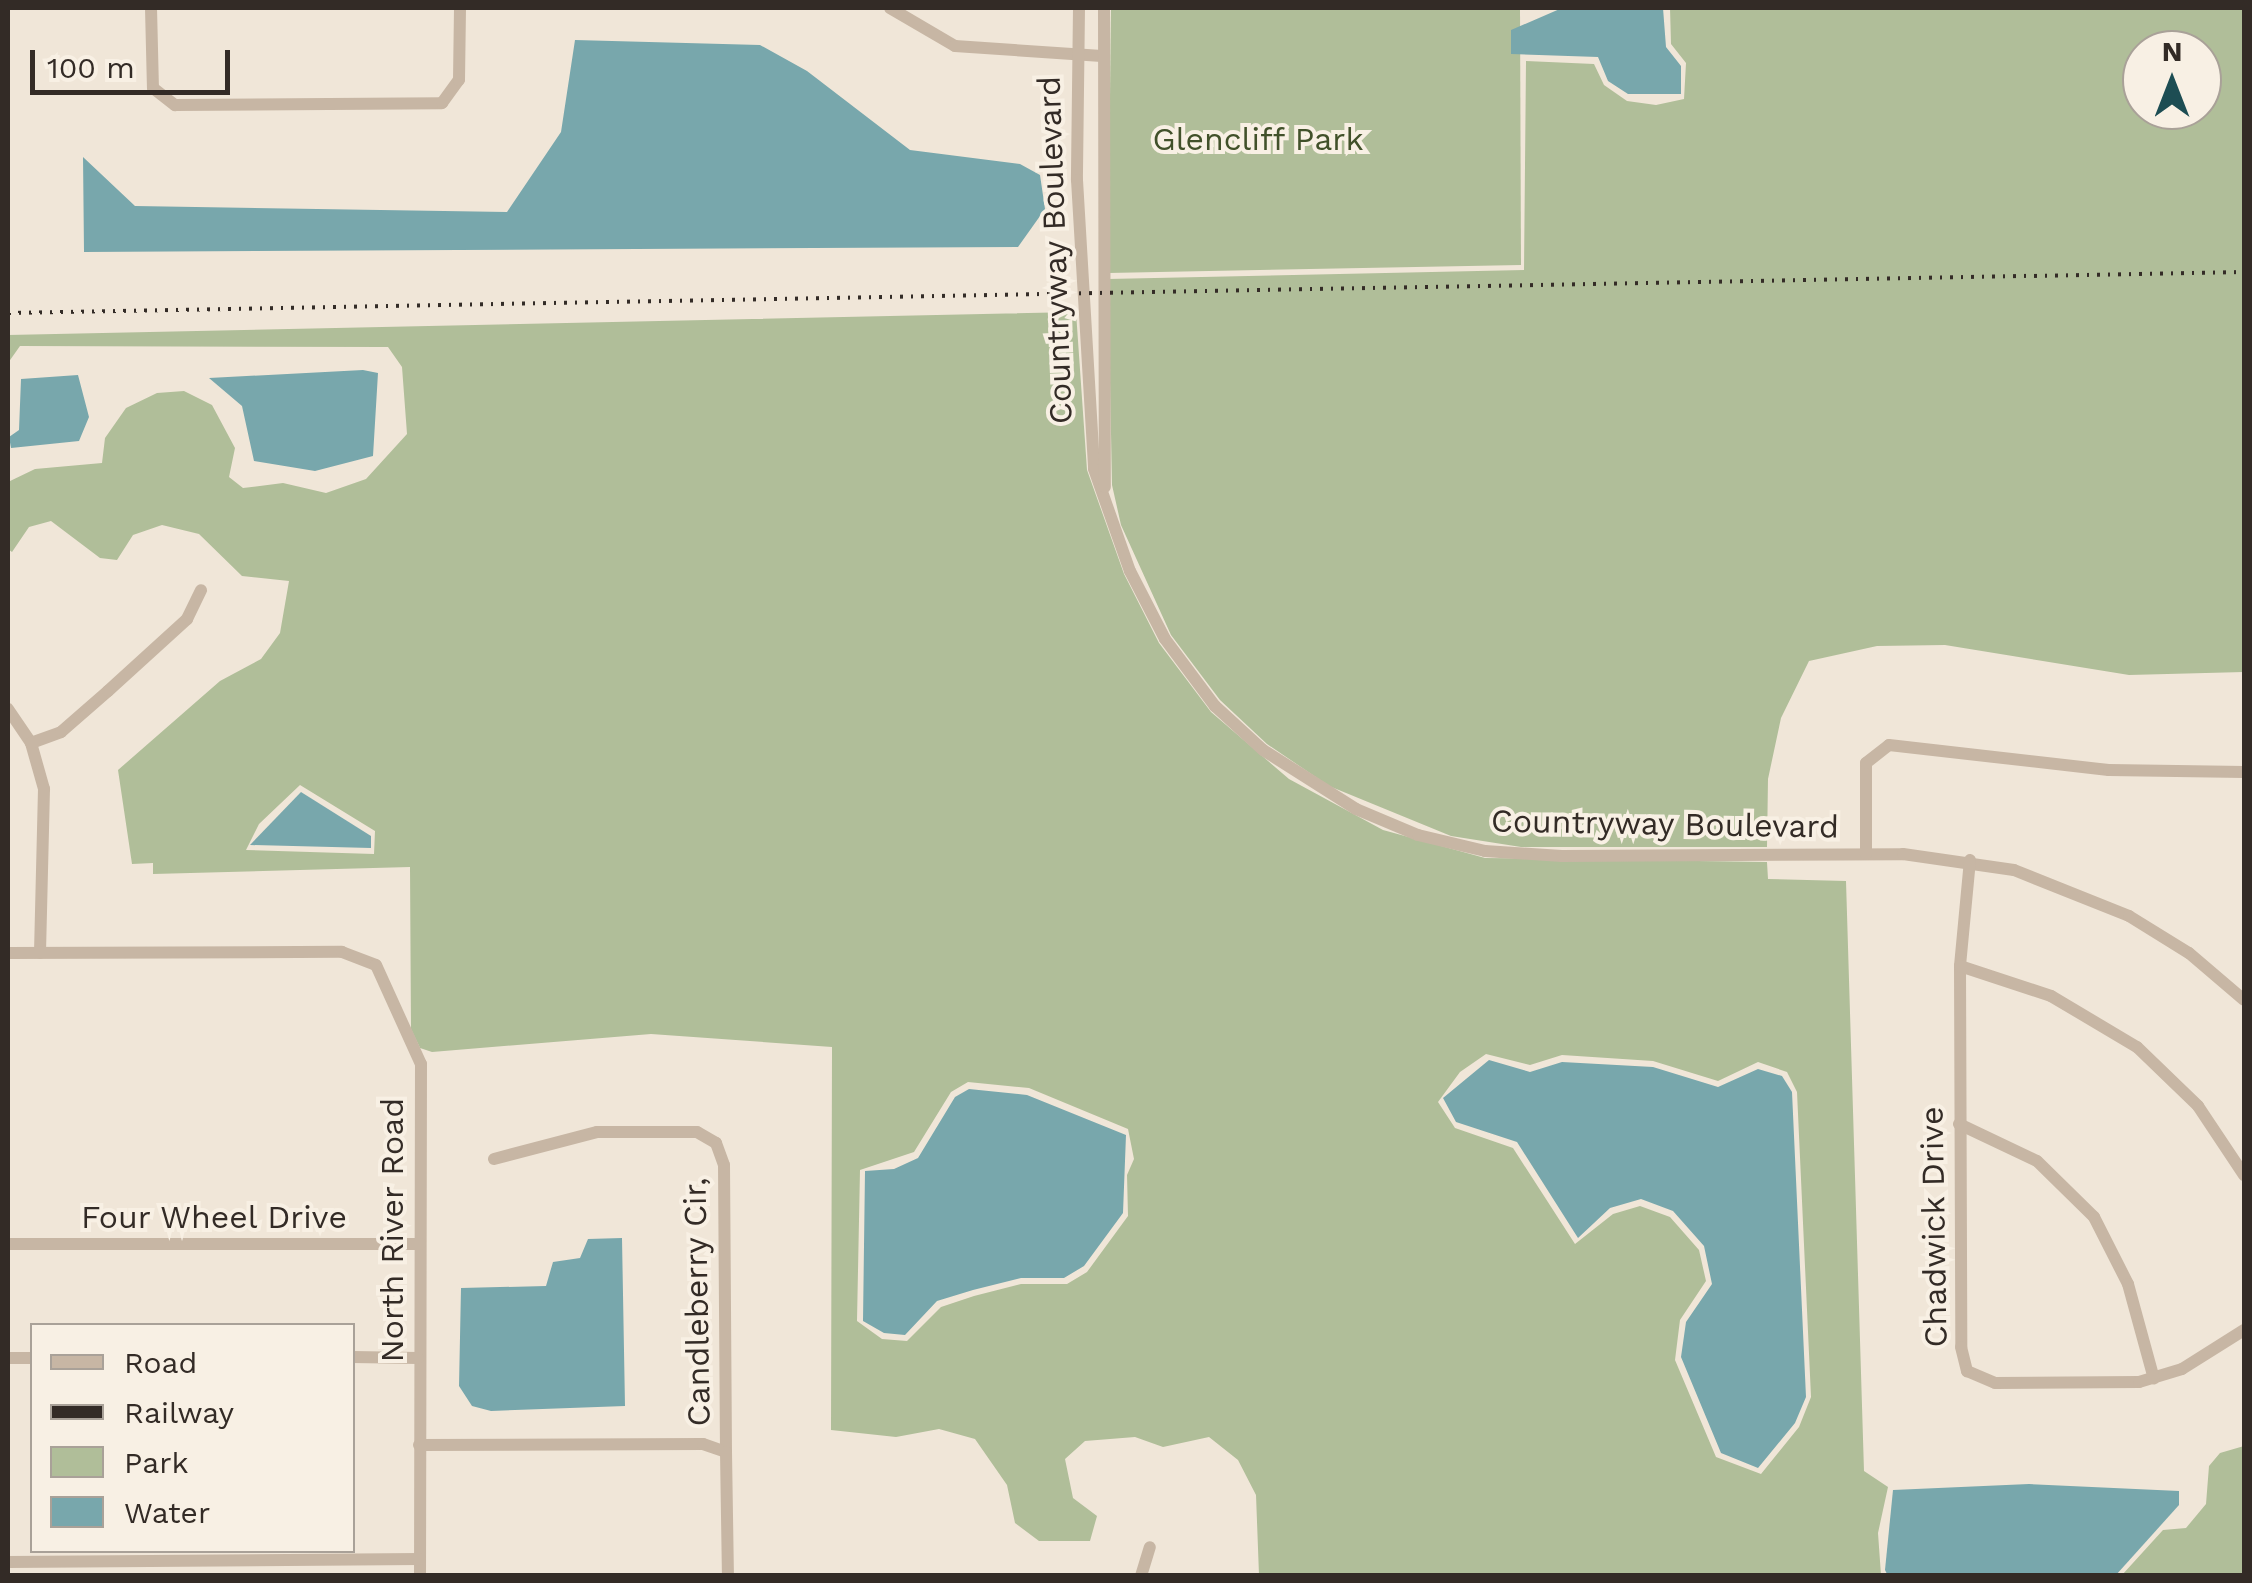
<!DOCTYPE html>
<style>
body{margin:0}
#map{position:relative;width:2252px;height:1583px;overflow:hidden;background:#f0e6d8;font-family:"Work Sans",sans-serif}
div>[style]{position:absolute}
.green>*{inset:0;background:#b0be99}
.water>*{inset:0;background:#78a7ac}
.minor>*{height:12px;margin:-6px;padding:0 6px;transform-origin:6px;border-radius:6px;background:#c7b6a4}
.rail>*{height:4px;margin-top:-2px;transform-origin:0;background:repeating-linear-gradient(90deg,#332b26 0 2.5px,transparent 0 10.5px)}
span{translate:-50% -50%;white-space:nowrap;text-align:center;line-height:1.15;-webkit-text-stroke:8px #f8f0e4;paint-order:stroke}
.park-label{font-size:32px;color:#41512a}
.street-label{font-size:32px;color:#332b26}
.frame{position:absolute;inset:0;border:10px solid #332b26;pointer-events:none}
.legend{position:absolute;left:30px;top:1323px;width:325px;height:230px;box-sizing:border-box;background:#f8f0e4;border:2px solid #a9a198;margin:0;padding:12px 18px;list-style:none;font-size:30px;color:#332b26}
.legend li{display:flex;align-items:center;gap:20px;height:50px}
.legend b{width:50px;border:2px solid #a9a198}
.north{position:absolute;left:2122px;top:30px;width:100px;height:100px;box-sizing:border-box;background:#f8f0e4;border:2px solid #a9a198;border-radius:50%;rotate:0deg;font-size:28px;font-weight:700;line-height:40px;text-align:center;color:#332b26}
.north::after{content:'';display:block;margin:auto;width:35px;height:45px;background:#1d4d53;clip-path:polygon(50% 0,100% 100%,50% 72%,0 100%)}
.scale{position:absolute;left:30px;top:50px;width:200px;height:45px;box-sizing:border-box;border:5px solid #332b26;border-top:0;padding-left:12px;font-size:30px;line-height:35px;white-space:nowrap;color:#332b26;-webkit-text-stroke:8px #f8f0e4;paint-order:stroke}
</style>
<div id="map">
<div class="green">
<div style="clip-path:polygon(1111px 8px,1520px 8px,1521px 265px,1108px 273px)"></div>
<div style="clip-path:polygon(evenodd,1670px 8px,2244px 8px,2244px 672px,2129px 675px,1945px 645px,1877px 646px,1809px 661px,1781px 718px,1768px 779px,1767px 847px,1521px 847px,1451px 836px,1329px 786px,1267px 744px,1220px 700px,1171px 635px,1121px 525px,1112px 485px,1108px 279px,1524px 270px,1526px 61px,1594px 64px,1604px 85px,1627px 101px,1656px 105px,1684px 99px,1686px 63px,1671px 44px,1670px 8px,2142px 50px,2202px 50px,2202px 110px,2142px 110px,2142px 50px)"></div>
<div style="clip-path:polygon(evenodd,1076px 312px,1087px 470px,1124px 574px,1159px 643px,1211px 712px,1289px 779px,1383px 830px,1485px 858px,1767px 862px,1768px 879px,1846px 881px,1864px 1471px,1888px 1487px,1878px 1533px,1881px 1575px,1259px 1575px,1256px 1495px,1238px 1460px,1209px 1437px,1163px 1447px,1135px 1437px,1085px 1441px,1065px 1459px,1073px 1498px,1097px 1516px,1090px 1541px,1039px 1541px,1015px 1523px,1007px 1485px,975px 1439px,939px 1429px,896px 1437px,831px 1430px,832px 1047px,651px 1034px,432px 1052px,420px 1048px,411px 1029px,410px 867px,153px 874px,153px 863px,132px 864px,118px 770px,220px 681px,261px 659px,280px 633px,289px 581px,242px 576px,199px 534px,162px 525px,133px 535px,117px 560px,100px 558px,51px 521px,29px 527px,12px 552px,8px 549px,8px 482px,35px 469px,102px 463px,105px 438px,126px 408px,157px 393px,184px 391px,212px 405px,235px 448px,229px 477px,243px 488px,283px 483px,326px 493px,366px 479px,407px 434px,402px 367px,388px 347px,20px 346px,8px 363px,8px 335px,1076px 312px,300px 785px,375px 831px,374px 854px,246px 850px,259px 824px,300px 785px,1076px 312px,1486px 1054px,1530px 1065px,1562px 1055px,1653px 1061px,1718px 1081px,1758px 1062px,1787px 1072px,1797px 1092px,1811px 1397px,1799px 1427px,1761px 1474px,1716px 1457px,1675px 1360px,1680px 1320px,1706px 1281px,1699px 1250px,1670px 1217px,1640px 1206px,1613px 1214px,1575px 1244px,1513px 1148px,1455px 1128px,1438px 1102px,1460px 1072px,1486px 1054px,1076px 312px,968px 1082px,1029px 1088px,1128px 1129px,1134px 1159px,1127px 1175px,1128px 1216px,1087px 1272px,1067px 1284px,1021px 1284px,974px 1296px,941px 1307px,907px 1341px,882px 1339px,857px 1321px,860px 1170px,914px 1152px,951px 1092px,968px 1082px)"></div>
<div style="clip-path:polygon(2244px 1446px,2244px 1575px,2122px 1575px,2163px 1530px,2186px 1528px,2206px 1504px,2209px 1466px,2220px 1453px)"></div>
</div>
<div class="water">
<div style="clip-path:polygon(1562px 8px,1663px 8px,1666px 47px,1681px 66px,1681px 94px,1628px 94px,1608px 81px,1598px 57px,1511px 54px,1511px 30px)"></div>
<div style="clip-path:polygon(575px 40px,760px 45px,807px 71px,910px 150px,1020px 164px,1040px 175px,1045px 209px,1018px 247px,84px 252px,83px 157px,135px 206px,507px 212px,561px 132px)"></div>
<div style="clip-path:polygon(363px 370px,378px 373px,373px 456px,315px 471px,254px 461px,242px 406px,209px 378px)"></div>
<div style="clip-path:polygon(78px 375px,89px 417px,79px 441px,11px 448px,9px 437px,19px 430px,21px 379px)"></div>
<div style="clip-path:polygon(301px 792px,371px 836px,371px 848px,250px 845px)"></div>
<div style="clip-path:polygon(1489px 1060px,1530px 1072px,1562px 1062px,1653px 1067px,1718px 1087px,1758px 1069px,1782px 1076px,1792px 1092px,1806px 1397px,1795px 1423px,1758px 1468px,1721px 1453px,1681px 1357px,1686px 1322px,1712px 1284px,1704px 1246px,1673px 1211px,1641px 1199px,1610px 1208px,1578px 1238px,1517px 1142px,1456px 1122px,1443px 1098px)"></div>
<div style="clip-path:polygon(969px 1089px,1027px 1095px,1126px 1135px,1123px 1213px,1084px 1266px,1064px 1278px,1021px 1278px,973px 1290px,937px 1301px,905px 1335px,884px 1333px,863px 1321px,865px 1171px,894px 1169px,918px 1158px,955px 1097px)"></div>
<div style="clip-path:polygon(622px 1238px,625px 1406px,491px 1411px,472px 1406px,459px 1386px,461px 1288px,546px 1286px,553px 1262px,580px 1258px,588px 1239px)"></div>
<div style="clip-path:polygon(2029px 1484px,2179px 1491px,2179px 1505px,2116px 1575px,1888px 1576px,1885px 1570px,1893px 1490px)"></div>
</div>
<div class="minor">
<div style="left:151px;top:8px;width:80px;rotate:88.6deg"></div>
<div style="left:153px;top:88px;width:28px;rotate:38deg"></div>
<div style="left:175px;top:105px;width:267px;rotate:-0.4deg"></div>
<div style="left:442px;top:103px;width:29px;rotate:-54deg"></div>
<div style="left:459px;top:80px;width:72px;rotate:-89.2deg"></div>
<div style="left:890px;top:8px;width:75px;rotate:30.3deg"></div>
<div style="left:955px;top:46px;width:147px;rotate:3.9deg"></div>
<div style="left:1079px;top:8px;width:172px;rotate:90.7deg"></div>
<div style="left:1077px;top:180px;width:289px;rotate:86.6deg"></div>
<div style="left:1094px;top:469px;width:108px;rotate:70.6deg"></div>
<div style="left:1130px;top:571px;width:76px;rotate:62.8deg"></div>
<div style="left:1165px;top:639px;width:84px;rotate:53.3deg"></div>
<div style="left:1215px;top:706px;width:65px;rotate:42.5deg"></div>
<div style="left:1263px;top:750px;width:110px;rotate:32.4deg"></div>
<div style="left:1356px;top:809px;width:67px;rotate:22.8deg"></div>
<div style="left:1418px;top:835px;width:69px;rotate:13.4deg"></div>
<div style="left:1485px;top:851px;width:77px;rotate:3.7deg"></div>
<div style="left:1562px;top:856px;width:341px;rotate:-0.3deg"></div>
<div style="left:1903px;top:854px;width:112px;rotate:8.2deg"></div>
<div style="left:2014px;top:870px;width:124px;rotate:21.8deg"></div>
<div style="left:2129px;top:916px;width:70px;rotate:31.7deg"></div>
<div style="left:2189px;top:953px;width:72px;rotate:40.5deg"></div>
<div style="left:1104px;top:8px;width:479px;rotate:89.9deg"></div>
<div style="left:8px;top:709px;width:41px;rotate:55.9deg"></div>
<div style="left:31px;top:743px;width:48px;rotate:74.2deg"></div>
<div style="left:44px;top:789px;width:164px;rotate:91.4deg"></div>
<div style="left:31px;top:743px;width:32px;rotate:-20deg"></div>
<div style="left:61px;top:732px;width:62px;rotate:-41.1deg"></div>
<div style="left:108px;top:691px;width:107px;rotate:-42.3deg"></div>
<div style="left:187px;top:619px;width:32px;rotate:-64deg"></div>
<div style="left:1866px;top:854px;width:91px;rotate:-90deg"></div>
<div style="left:1866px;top:763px;width:29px;rotate:-38deg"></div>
<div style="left:1889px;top:745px;width:221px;rotate:6.5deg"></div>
<div style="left:2109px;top:770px;width:135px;rotate:0.8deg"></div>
<div style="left:1970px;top:860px;width:106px;rotate:95.4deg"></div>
<div style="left:1960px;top:966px;width:381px;rotate:89.8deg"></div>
<div style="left:1961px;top:1347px;width:25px;rotate:76deg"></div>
<div style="left:1967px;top:1371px;width:30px;rotate:23deg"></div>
<div style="left:1995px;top:1383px;width:144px;rotate:-0.4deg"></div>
<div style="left:2139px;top:1382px;width:45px;rotate:-16.8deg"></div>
<div style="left:2182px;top:1369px;width:73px;rotate:-32.2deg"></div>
<div style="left:8px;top:953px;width:334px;rotate:-0.2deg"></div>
<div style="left:342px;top:952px;width:36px;rotate:21deg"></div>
<div style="left:376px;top:965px;width:109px;rotate:65.6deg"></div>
<div style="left:421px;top:1064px;width:512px;rotate:90.11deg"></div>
<div style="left:1960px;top:966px;width:96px;rotate:18.2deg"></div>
<div style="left:2051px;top:996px;width:100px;rotate:30.7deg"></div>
<div style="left:2137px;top:1047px;width:85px;rotate:44deg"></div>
<div style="left:2198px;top:1106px;width:83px;rotate:56.3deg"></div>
<div style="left:1959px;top:1124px;width:86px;rotate:25.4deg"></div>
<div style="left:2037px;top:1161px;width:80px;rotate:44.5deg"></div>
<div style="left:2094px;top:1217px;width:75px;rotate:63.1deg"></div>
<div style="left:2128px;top:1284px;width:98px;rotate:74.7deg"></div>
<div style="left:494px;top:1159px;width:106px;rotate:-14.7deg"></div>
<div style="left:597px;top:1132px;width:100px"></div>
<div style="left:697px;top:1132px;width:22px;rotate:30deg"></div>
<div style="left:716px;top:1143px;width:23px;rotate:70deg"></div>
<div style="left:724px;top:1165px;width:287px;rotate:89.6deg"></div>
<div style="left:8px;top:1244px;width:412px"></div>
<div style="left:352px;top:1357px;width:66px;rotate:0.9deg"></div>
<div style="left:8px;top:1358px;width:24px"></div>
<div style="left:419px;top:1445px;width:284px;rotate:-0.2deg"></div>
<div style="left:703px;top:1444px;width:24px;rotate:19deg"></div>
<div style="left:726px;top:1452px;width:124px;rotate:89.1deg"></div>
<div style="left:8px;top:1562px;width:412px;rotate:-0.4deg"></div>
<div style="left:1141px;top:1576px;width:30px;rotate:-73deg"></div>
</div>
<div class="rail">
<div style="left:8px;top:313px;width:2236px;rotate:-1.05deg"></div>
</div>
<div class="park-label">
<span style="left:1258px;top:139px">Glencliff Park</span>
</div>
<div class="street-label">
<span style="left:1055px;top:250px;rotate:-92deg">Countryway Boulevard</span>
<span style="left:1665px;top:824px;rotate:1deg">Countryway Boulevard</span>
<span style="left:214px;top:1217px">Four Wheel Drive</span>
<span style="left:1934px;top:1227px;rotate:-91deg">Chadwick Drive</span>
<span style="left:392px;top:1230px;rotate:-90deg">North River Road</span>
<span style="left:697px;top:1302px;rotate:-91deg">Candleberry Cir,</span>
</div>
<div class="frame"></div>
<ul class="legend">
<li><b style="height:12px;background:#c7b6a4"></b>Road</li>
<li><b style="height:12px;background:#332b26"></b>Railway</li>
<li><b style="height:28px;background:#b0be99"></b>Park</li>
<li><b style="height:28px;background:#78a7ac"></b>Water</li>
</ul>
<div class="north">N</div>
<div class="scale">100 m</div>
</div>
